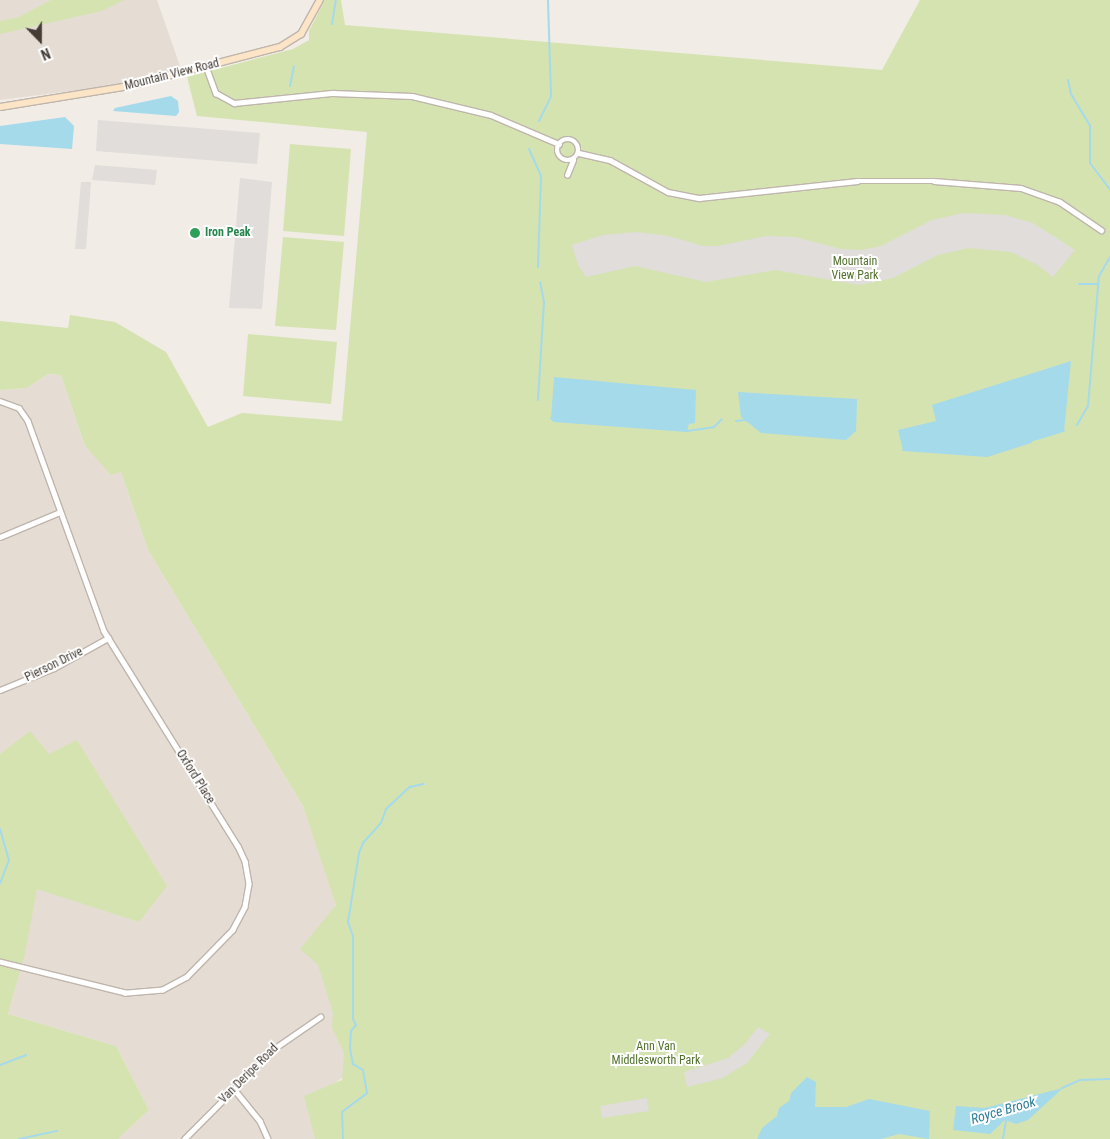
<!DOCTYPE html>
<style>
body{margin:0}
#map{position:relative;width:1110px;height:1139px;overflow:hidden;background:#f1ece5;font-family:"Roboto Condensed",sans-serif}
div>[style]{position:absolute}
.residential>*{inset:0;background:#e5ddd4}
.green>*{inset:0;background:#d5e3b1}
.parking>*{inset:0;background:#e0ddda}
.water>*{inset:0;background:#a5daeb}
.stream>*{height:2px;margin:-1px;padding:0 1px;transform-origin:1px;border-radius:1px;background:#a5daeb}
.roads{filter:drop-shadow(1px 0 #bfb5ac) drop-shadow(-1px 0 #bfb5ac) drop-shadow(0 1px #bfb5ac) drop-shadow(0 -1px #bfb5ac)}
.street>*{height:4.5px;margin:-2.25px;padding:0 2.25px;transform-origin:2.25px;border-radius:2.25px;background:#fff}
.street>.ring{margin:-2.25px;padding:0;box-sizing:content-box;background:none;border:4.5px solid #fff;border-radius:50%}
.secondary>*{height:6px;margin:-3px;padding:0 3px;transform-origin:3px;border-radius:3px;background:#fbe5c6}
.dots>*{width:14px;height:14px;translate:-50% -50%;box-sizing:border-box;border:2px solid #fff;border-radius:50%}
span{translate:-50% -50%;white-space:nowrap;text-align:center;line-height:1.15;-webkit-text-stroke:4px #fff;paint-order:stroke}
.street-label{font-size:12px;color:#443c35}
.leisure-label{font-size:12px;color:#27864d;font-weight:700}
.left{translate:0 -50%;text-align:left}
.park-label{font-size:12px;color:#52712d}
.water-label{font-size:14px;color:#327f99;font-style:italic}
.north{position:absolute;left:15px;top:15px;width:50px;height:50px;-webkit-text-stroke:4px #fff;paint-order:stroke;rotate:158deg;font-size:14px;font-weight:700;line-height:20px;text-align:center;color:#443c35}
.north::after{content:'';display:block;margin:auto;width:18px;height:22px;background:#443c35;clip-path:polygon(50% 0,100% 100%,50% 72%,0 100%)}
</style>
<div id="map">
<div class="residential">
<div style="clip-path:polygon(0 0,157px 0,181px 69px,110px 86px,0 100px)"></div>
<div style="clip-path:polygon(48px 374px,61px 375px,85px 446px,121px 472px,148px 550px,303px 806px,334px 892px,354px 1069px,323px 1092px,328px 1139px,118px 1139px,149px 1110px,116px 1046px,8px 1014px,19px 975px,0 971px,0 390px,27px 388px)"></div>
</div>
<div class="green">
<div style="clip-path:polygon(51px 0,124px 0,102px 11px,0 34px,0 21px,19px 17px)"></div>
<div style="clip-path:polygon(325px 0,341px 0,345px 25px,882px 70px,920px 0,1110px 0,1110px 1139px,315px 1139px,304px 1096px,342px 1080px,344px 1053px,332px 1028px,333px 1013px,318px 965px,300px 949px,336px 905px,303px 806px,148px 550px,121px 472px,111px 475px,85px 446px,61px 375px,48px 374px,27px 388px,0 390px,0 321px,68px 328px,70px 315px,115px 322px,166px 352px,208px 427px,242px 413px,342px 421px,367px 132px,197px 116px,187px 77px,293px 49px,309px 40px,309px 31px)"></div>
<div style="clip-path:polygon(290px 144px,351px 149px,344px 236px,283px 231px)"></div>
<div style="clip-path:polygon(283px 237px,344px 242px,336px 330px,275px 326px)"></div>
<div style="clip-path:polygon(248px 334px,337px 342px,331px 404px,243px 396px)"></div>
<div style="clip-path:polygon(30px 731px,49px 754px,77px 740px,167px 886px,139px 922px,37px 889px,25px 954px,8px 1014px,116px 1046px,149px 1110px,118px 1139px,0 1139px,0 754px)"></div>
</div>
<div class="parking">
<div style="clip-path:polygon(98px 120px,260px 133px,257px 164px,96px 151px)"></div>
<div style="clip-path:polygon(95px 165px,157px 170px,155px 185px,92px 180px)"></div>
<div style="clip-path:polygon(240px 178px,272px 182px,262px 309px,229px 308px)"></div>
<div style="clip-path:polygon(81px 182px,91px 182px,86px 249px,75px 249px)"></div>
<div style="clip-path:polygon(964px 213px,1005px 215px,1033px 223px,1075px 250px,1053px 277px,1036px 264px,1011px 252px,969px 248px,938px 255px,893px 278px,859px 285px,775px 270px,706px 282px,635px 266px,586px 277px,578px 265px,572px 245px,603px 235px,637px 232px,669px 236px,703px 246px,718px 246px,767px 236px,795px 237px,841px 249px,862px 250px,881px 246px,932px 220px)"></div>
<div style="clip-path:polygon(758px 1027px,770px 1034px,747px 1063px,723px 1078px,687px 1087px,684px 1072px,728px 1058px,745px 1044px)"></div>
<div style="clip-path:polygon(647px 1098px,649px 1111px,602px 1118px,600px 1106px)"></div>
</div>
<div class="water">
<div style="clip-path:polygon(171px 96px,178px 101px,179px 112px,176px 116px,113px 111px,115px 108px)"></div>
<div style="clip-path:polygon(65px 117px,74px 126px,72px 149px,0 144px,0 126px)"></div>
<div style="clip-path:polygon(1071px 361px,1064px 431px,987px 456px,903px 450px,898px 430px,936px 421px,932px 405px)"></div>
<div style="clip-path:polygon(554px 377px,696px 390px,695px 423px,689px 424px,687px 431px,554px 421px,551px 418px)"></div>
<div style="clip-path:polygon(738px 392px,857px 399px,856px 431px,846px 440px,761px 433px,741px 417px)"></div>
<div style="clip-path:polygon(807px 1077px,816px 1082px,815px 1107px,846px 1107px,869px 1099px,930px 1111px,929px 1139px,899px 1134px,881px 1139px,757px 1139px,762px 1128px,777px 1116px,779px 1108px,789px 1101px,791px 1093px)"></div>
<div style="clip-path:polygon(1063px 1088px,1028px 1120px,1016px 1124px,1005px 1120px,990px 1134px,953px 1130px,956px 1106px,985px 1108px)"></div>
</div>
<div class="stream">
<div style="left:332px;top:24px;width:24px;rotate:-81deg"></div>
<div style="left:1068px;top:80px;width:14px;rotate:78deg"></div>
<div style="left:1071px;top:94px;width:37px;rotate:59deg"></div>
<div style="left:1090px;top:126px;width:37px;rotate:90deg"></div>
<div style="left:1090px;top:163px;width:34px;rotate:53deg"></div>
<div style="left:290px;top:86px;width:20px;rotate:-79deg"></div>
<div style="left:539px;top:121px;width:28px;rotate:-64deg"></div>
<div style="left:551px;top:96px;width:96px;rotate:-91.8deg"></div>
<div style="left:529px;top:149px;width:30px;rotate:66deg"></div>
<div style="left:541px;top:176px;width:91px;rotate:91.9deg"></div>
<div style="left:1079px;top:284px;width:19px"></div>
<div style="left:538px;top:400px;width:98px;rotate:-86.5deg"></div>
<div style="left:544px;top:302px;width:20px;rotate:-101deg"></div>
<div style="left:551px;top:418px;width:4px;rotate:45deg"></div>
<div style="left:554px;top:421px;width:133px;rotate:4.3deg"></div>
<div style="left:687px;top:431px;width:27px;rotate:-8deg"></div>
<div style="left:714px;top:427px;width:11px;rotate:-45deg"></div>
<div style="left:736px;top:421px;width:9px;rotate:-6deg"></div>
<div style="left:1077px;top:425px;width:22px;rotate:-60deg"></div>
<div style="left:1088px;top:406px;width:130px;rotate:-85.2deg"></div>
<div style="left:1099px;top:276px;width:22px;rotate:-60deg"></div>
<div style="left:1037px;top:439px;width:28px;rotate:-17deg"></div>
<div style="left:903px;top:450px;width:84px;rotate:4.1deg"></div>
<div style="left:987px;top:456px;width:46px;rotate:-17.7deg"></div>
<div style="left:0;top:829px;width:32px;rotate:74deg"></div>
<div style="left:9px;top:860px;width:25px;rotate:111deg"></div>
<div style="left:0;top:1065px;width:28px;rotate:-21deg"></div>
<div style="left:1062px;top:1088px;width:20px;rotate:-24deg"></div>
<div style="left:1080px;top:1080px;width:30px;rotate:-2deg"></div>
<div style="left:19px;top:1139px;width:39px;rotate:-12deg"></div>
<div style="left:343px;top:1139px;width:27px;rotate:-92deg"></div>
<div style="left:342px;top:1112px;width:31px;rotate:-37deg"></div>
<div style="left:367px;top:1093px;width:23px;rotate:-100deg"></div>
<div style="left:363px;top:1070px;width:12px;rotate:-149deg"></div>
<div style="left:353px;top:1064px;width:15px;rotate:-101deg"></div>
<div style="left:350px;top:1049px;width:18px;rotate:-87deg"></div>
<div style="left:351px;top:1031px;width:8px;rotate:-50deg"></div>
<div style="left:356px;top:1025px;width:7px;rotate:-117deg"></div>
<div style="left:353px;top:1019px;width:83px;rotate:-90deg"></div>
<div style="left:353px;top:936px;width:15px;rotate:-110deg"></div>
<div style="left:348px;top:922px;width:70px;rotate:-80.9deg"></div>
<div style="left:359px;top:853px;width:11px;rotate:-68deg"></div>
<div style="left:363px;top:843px;width:27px;rotate:-48deg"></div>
<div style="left:381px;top:823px;width:15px;rotate:-70deg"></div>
<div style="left:386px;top:809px;width:33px;rotate:-43deg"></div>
<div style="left:410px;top:787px;width:14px;rotate:-12deg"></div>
<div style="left:1003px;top:1139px;width:20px;rotate:-81deg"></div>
</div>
<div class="roads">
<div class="street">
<div style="left:206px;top:66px;width:29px;rotate:70deg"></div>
<div style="left:216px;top:93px;width:21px;rotate:29deg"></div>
<div style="left:234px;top:103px;width:100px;rotate:-5.8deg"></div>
<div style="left:333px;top:93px;width:79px;rotate:2.2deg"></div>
<div style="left:412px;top:96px;width:81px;rotate:13.5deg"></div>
<div style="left:491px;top:115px;width:74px;rotate:23.1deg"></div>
<div class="ring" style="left:557px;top:139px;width:17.5px;height:17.5px"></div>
<div style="left:579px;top:153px;width:32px;rotate:13deg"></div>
<div style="left:610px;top:160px;width:66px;rotate:28.9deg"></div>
<div style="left:668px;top:192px;width:32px;rotate:11deg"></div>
<div style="left:699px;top:198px;width:159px;rotate:-6.1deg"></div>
<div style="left:857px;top:181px;width:77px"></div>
<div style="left:934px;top:181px;width:87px;rotate:4.6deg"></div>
<div style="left:1021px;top:188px;width:41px;rotate:19.7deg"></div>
<div style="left:1060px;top:202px;width:50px;rotate:34.3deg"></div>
<div style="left:567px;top:175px;width:16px;rotate:-68deg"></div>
<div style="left:0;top:401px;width:20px;rotate:20deg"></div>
<div style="left:19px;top:408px;width:16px;rotate:55deg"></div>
<div style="left:28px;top:421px;width:223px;rotate:70.1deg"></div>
<div style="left:104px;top:631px;width:253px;rotate:58.1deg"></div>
<div style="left:238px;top:846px;width:17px;rotate:65deg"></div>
<div style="left:245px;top:861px;width:23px;rotate:80deg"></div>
<div style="left:249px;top:884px;width:23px;rotate:100deg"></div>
<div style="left:245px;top:907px;width:26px;rotate:118deg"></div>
<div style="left:233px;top:930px;width:66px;rotate:134.4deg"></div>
<div style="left:187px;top:977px;width:27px;rotate:152deg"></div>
<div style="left:163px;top:990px;width:38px;rotate:175deg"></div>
<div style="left:125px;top:993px;width:129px;rotate:-166.1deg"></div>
<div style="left:0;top:537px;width:65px;rotate:-22.6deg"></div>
<div style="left:0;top:690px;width:58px;rotate:-22.2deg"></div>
<div style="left:54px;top:668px;width:62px;rotate:-29.1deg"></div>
<div style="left:234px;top:1089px;width:41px;rotate:50.9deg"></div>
<div style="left:260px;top:1121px;width:20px;rotate:66deg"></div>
<div style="left:184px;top:1139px;width:129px;rotate:-45deg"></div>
<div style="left:275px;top:1048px;width:55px;rotate:-34.6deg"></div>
</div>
<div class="secondary">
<div style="left:0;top:107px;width:131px;rotate:-9.2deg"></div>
<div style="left:129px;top:86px;width:156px;rotate:-14.5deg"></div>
<div style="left:280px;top:47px;width:25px;rotate:-32deg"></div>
<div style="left:301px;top:34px;width:39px;rotate:-61deg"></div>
</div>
</div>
<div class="dots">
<div style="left:195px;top:233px;background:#2e9e5b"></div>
</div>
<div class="street-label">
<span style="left:172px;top:75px;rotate:-14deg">Mountain View Road</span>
<span style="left:54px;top:665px;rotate:-26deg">Pierson Drive</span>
<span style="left:195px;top:777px;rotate:58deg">Oxford Place</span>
<span style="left:249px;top:1074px;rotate:-45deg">Van Deripe Road</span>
</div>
<div class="leisure-label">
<span class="left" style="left:205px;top:233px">Iron Peak</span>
</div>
<div class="park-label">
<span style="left:855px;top:269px">Mountain<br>View Park</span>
<span style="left:656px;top:1054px">Ann Van<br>Middlesworth Park</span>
</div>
<div class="water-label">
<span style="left:1003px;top:1110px;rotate:-16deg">Royce Brook</span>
</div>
<div class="north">N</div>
</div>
